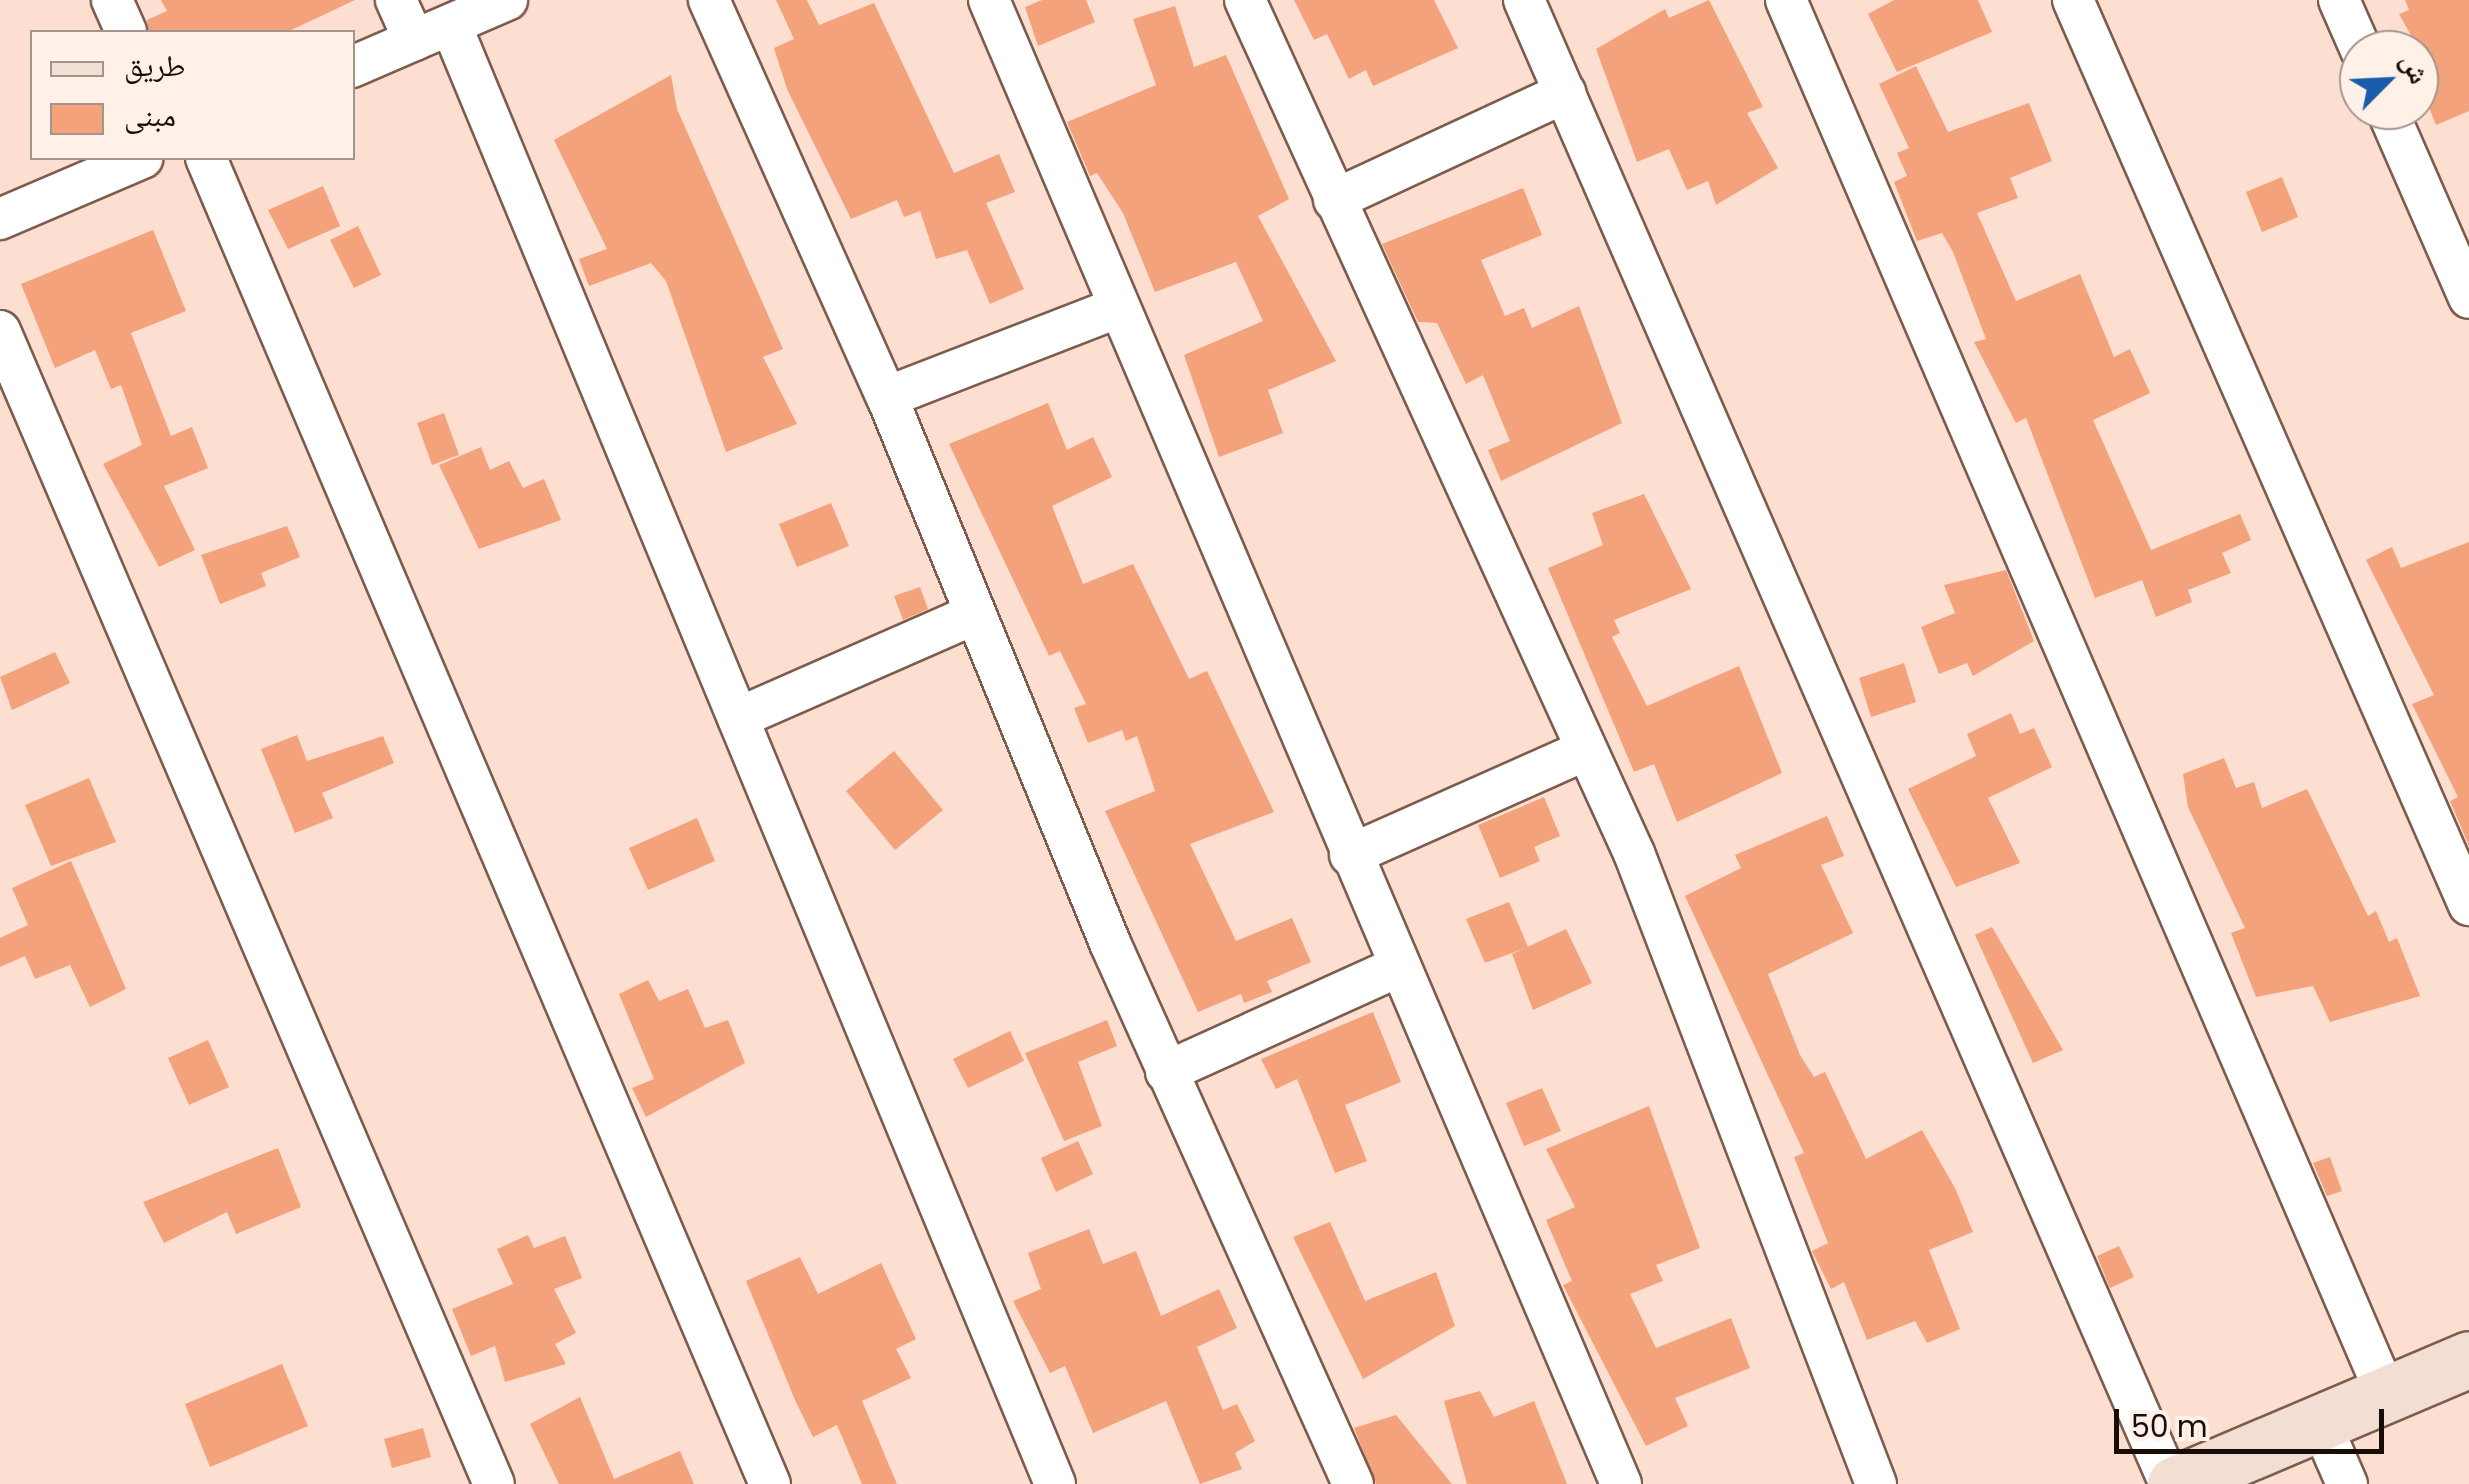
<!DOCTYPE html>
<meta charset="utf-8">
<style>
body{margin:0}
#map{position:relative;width:2469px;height:1484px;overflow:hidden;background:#fddfd1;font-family:Poppins,"Noto Naskh Arabic",sans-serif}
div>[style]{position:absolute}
.building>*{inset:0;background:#f4a27b}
.roads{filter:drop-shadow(2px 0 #7c5c4d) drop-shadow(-2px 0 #7c5c4d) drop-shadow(0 2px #7c5c4d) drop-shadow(0 -2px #7c5c4d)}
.street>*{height:40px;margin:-20px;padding:0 20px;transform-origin:20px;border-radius:20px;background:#fff}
.secondary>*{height:55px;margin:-27.5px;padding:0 27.5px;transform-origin:27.5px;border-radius:27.5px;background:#f3ded4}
span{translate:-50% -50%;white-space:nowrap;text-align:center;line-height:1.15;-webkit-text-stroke:9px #fff0e8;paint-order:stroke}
.legend{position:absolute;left:30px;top:30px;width:325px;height:130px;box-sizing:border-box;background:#fff0e8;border:2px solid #a3958e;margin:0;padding:12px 18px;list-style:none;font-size:30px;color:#190d07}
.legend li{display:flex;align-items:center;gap:20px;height:50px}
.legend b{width:50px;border:2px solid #a3958e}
.north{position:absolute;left:2339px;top:30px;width:100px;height:100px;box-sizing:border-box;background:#fff0e8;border:2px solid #a3958e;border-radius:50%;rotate:66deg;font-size:28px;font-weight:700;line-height:40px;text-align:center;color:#190d07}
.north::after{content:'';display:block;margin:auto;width:35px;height:45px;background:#1a5cac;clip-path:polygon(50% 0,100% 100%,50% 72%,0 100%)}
.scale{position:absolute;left:2114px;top:1409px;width:270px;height:45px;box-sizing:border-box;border:5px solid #190d07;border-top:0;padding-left:12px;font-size:30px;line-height:35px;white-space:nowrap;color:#190d07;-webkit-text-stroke:8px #fff0e8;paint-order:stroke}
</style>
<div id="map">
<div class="building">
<div style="clip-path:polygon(161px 0,355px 0,287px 32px,149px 32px,147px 20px,167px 11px)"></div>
<div style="clip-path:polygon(776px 0,807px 0,819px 25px,874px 3px,954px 173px,999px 154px,1015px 192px,986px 203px,1024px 289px,990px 304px,967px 250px,936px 259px,920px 211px,904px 217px,897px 200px,851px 219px,787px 89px,774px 48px,794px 39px)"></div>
<div style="clip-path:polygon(1042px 0,1086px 0,1095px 22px,1038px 46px,1025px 7px)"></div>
<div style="clip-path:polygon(1294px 0,1434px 0,1458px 48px,1373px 86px,1366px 70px,1349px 79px,1327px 34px,1314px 40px)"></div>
<div style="clip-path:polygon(1709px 0,1763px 107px,1747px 113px,1778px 168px,1716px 205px,1708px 181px,1687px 190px,1669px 149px,1637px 162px,1596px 49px,1665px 9px,1669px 18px)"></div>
<div style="clip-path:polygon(1894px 0,1978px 0,1992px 32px,1897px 72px,1868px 14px)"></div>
<div style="clip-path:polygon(2405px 0,2469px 0,2469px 111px,2436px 125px,2420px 85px,2419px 50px,2399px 14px,2409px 10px)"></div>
<div style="clip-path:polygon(1175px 6px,1194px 67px,1226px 55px,1289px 199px,1258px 216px,1336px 361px,1268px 390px,1283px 433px,1219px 457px,1184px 355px,1263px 321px,1236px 262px,1155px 292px,1123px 213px,1097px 173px,1090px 176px,1067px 122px,1156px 85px,1133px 19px)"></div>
<div style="clip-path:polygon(1916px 66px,1948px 132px,2029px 103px,2052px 161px,2010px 178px,2018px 198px,1977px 213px,2016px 301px,2080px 274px,2114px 357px,2130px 349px,2150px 393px,2093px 420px,2151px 550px,2240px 514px,2251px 540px,2222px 553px,2231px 573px,2188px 590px,2192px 602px,2156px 617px,2142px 580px,2095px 598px,2026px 418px,2016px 423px,1974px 342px,1986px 339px,1953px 252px,1942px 233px,1917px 241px,1894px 182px,1907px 176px,1897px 153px,1909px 148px,1879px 84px)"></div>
<div style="clip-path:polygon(671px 75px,677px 109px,783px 349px,763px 357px,797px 424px,726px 452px,666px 281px,651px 263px,589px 286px,579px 259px,607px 249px,554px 140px)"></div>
<div style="clip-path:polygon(2282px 177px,2298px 217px,2262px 232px,2246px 192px)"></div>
<div style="clip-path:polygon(323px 186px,340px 226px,288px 249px,268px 210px)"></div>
<div style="clip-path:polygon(1523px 188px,1542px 235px,1481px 260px,1505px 316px,1524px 308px,1532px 328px,1579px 306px,1622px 423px,1501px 481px,1488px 450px,1510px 441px,1483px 375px,1466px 384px,1437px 323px,1418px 322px,1382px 244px)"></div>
<div style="clip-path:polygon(358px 226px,381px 275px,354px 288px,330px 240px)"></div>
<div style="clip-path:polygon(153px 230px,186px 311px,131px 333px,171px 436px,192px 427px,208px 468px,164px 486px,195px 550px,159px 567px,103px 464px,142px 445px,121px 385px,111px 389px,95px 350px,55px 368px,21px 284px)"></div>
<div style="clip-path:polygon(1048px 403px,1067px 450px,1093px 437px,1112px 477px,1052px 506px,1083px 584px,1133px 564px,1189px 679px,1207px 671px,1274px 812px,1190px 844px,1236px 941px,1292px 918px,1311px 962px,1267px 981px,1272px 992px,1244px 1003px,1241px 994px,1198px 1012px,1105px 811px,1155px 791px,1137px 736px,1126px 741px,1122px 730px,1088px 743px,1074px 708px,1086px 704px,1060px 651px,1049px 656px,949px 444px)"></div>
<div style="clip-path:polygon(444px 413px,459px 455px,432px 465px,417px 423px)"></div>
<div style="clip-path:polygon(481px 447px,490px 470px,509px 461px,523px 488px,544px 479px,561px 520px,479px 549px,439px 465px)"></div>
<div style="clip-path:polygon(1644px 494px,1691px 589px,1614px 620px,1620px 633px,1612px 637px,1647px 706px,1739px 666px,1782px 773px,1677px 822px,1654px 764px,1634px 772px,1548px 568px,1603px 545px,1592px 513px)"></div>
<div style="clip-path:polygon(831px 503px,849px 546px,797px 567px,779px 524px)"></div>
<div style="clip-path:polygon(287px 526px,300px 557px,261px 573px,266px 586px,220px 604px,201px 555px)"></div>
<div style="clip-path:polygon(2469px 542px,2469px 846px,2450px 801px,2458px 797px,2412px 704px,2434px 695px,2366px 560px,2392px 547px,2401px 568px)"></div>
<div style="clip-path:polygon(2006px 570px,2034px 641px,1973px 676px,1967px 663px,1939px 674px,1921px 627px,1955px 613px,1944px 585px)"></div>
<div style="clip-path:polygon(920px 587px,928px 609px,903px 620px,894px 596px)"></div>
<div style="clip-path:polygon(55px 652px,70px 683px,12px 710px,0 677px)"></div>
<div style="clip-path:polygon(1904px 663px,1916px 702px,1871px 717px,1859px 678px)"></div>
<div style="clip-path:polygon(2011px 713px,2020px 734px,2034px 728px,2052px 767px,1988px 798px,2020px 863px,1956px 887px,1908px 789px,1976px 756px,1967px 734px)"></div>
<div style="clip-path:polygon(297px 735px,307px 761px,383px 736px,394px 763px,322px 793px,333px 818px,295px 833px,261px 749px)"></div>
<div style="clip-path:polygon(894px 751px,943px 810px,895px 850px,846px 791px)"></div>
<div style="clip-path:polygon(2224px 758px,2236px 788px,2254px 782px,2262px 808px,2307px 789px,2368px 916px,2376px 911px,2389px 942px,2397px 938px,2420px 996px,2330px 1022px,2313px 986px,2256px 997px,2231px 933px,2245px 928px,2188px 807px,2183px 774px)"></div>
<div style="clip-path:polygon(89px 778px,116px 842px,51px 866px,25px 805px)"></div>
<div style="clip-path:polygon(1544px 797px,1560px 836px,1534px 847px,1540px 861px,1500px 878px,1478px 825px)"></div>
<div style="clip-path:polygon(1827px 816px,1844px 856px,1821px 865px,1853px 933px,1768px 974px,1800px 1055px,1814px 1077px,1825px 1072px,1866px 1159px,1922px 1130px,1956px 1190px,1973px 1232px,1929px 1250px,1960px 1329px,1927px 1343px,1915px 1321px,1867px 1340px,1844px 1282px,1831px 1289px,1812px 1251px,1828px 1243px,1794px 1157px,1804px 1153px,1685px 896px,1741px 868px,1735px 855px)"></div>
<div style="clip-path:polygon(697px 818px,715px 861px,648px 890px,629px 848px)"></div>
<div style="clip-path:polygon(71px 861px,126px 989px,90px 1007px,70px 965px,35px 979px,25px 956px,0 967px,0 938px,28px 925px,12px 888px)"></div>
<div style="clip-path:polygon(1509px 902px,1528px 947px,1485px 963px,1466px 919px)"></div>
<div style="clip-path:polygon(1992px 927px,2024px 982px,2063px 1050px,2033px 1063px,1975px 935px)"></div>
<div style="clip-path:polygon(1566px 929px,1592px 983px,1533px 1010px,1512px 954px)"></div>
<div style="clip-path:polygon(648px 980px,659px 1001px,688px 989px,705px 1028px,728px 1020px,745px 1063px,646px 1117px,632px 1088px,654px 1079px,619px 994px)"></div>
<div style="clip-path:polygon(1373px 1012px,1401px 1082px,1345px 1105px,1367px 1161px,1335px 1173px,1297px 1079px,1276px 1089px,1261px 1059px)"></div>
<div style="clip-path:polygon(1107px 1020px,1117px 1046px,1078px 1062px,1102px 1126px,1064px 1141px,1025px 1053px)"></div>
<div style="clip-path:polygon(1010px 1031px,1024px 1061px,968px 1088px,953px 1059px)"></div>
<div style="clip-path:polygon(208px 1040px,229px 1087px,189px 1105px,168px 1058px)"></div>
<div style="clip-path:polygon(1542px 1088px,1561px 1131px,1524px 1146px,1506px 1103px)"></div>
<div style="clip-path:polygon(1649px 1106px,1700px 1248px,1656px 1265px,1663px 1281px,1630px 1294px,1656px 1348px,1731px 1318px,1750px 1368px,1675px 1398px,1688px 1426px,1646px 1446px,1563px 1285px,1572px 1281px,1546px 1220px,1575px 1207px,1546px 1149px)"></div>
<div style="clip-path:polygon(1078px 1141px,1093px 1174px,1056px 1192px,1041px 1158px)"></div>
<div style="clip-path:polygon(278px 1148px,301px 1207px,236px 1234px,227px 1212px,164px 1243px,143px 1202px)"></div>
<div style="clip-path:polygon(2330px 1157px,2342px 1191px,2327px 1196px,2313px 1163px)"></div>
<div style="clip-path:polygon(1330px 1222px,1365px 1301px,1436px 1272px,1455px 1326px,1363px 1379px,1293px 1237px)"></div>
<div style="clip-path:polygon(1089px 1229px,1103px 1264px,1136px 1251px,1161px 1316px,1219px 1289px,1237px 1328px,1197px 1347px,1223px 1410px,1237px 1404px,1255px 1441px,1235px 1453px,1242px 1469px,1200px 1484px,1166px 1401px,1093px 1433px,1065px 1366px,1050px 1373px,1013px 1301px,1041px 1289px,1028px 1253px)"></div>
<div style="clip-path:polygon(528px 1235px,534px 1248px,565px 1236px,582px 1278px,554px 1289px,576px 1333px,555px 1344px,566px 1364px,505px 1382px,495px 1346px,471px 1356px,452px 1309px,513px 1284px,497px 1249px)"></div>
<div style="clip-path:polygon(2119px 1246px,2134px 1277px,2110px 1288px,2097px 1256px)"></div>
<div style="clip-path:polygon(800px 1257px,818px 1294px,881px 1263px,916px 1339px,896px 1349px,911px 1378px,862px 1401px,897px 1484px,862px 1484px,837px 1425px,813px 1437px,795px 1400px,746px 1281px)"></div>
<div style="clip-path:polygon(282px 1364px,308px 1426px,210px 1467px,185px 1404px)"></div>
<div style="clip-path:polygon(1480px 1391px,1494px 1417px,1534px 1401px,1567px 1484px,1467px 1484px,1444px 1401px)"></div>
<div style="clip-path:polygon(580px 1397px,614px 1479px,680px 1451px,694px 1484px,559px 1484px,530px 1424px)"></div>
<div style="clip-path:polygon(1396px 1415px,1452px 1484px,1376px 1484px,1354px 1428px)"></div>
<div style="clip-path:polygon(423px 1428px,431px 1457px,392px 1468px,384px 1439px)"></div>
</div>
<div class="roads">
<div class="street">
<div style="left:112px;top:0;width:35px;rotate:66deg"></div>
<div style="left:396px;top:0;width:44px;rotate:65.8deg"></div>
<div style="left:709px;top:0;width:435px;rotate:65.9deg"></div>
<div style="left:887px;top:397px;width:590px;rotate:67.78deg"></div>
<div style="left:1110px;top:943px;width:593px;rotate:65.81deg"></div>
<div style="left:989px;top:0;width:1613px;rotate:66.93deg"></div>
<div style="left:1245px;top:0;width:938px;rotate:65.49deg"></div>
<div style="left:1634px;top:853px;width:676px;rotate:69.02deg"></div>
<div style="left:1524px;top:0;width:1619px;rotate:66.48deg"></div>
<div style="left:1786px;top:0;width:1518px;rotate:66.71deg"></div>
<div style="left:2073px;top:0;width:988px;rotate:66.37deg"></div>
<div style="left:2339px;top:0;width:55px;rotate:66.3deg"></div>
<div style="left:451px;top:25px;width:1579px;rotate:67.51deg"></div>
<div style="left:352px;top:67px;width:169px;rotate:-23.4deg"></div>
<div style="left:2387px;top:110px;width:205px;rotate:66.4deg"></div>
<div style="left:206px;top:158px;width:1441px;rotate:66.96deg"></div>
<div style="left:1334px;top:200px;width:255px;rotate:-24.9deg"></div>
<div style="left:0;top:219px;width:155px;rotate:-23.2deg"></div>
<div style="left:0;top:331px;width:1254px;rotate:66.81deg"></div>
<div style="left:887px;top:397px;width:246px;rotate:-21.2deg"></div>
<div style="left:738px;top:718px;width:259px;rotate:-23.7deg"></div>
<div style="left:1350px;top:855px;width:256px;rotate:-24deg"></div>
<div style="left:1166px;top:1072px;width:255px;rotate:-24.4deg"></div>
<div style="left:2320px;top:1422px;width:68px;rotate:66.5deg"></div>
</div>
<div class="secondary">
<div style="left:2175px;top:1484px;width:319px;rotate:-23deg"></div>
</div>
</div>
<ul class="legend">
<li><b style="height:12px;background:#f3ded4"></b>طريق</li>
<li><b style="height:28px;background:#f4a27b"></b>مبنى</li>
</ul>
<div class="north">ش</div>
<div class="scale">50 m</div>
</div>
